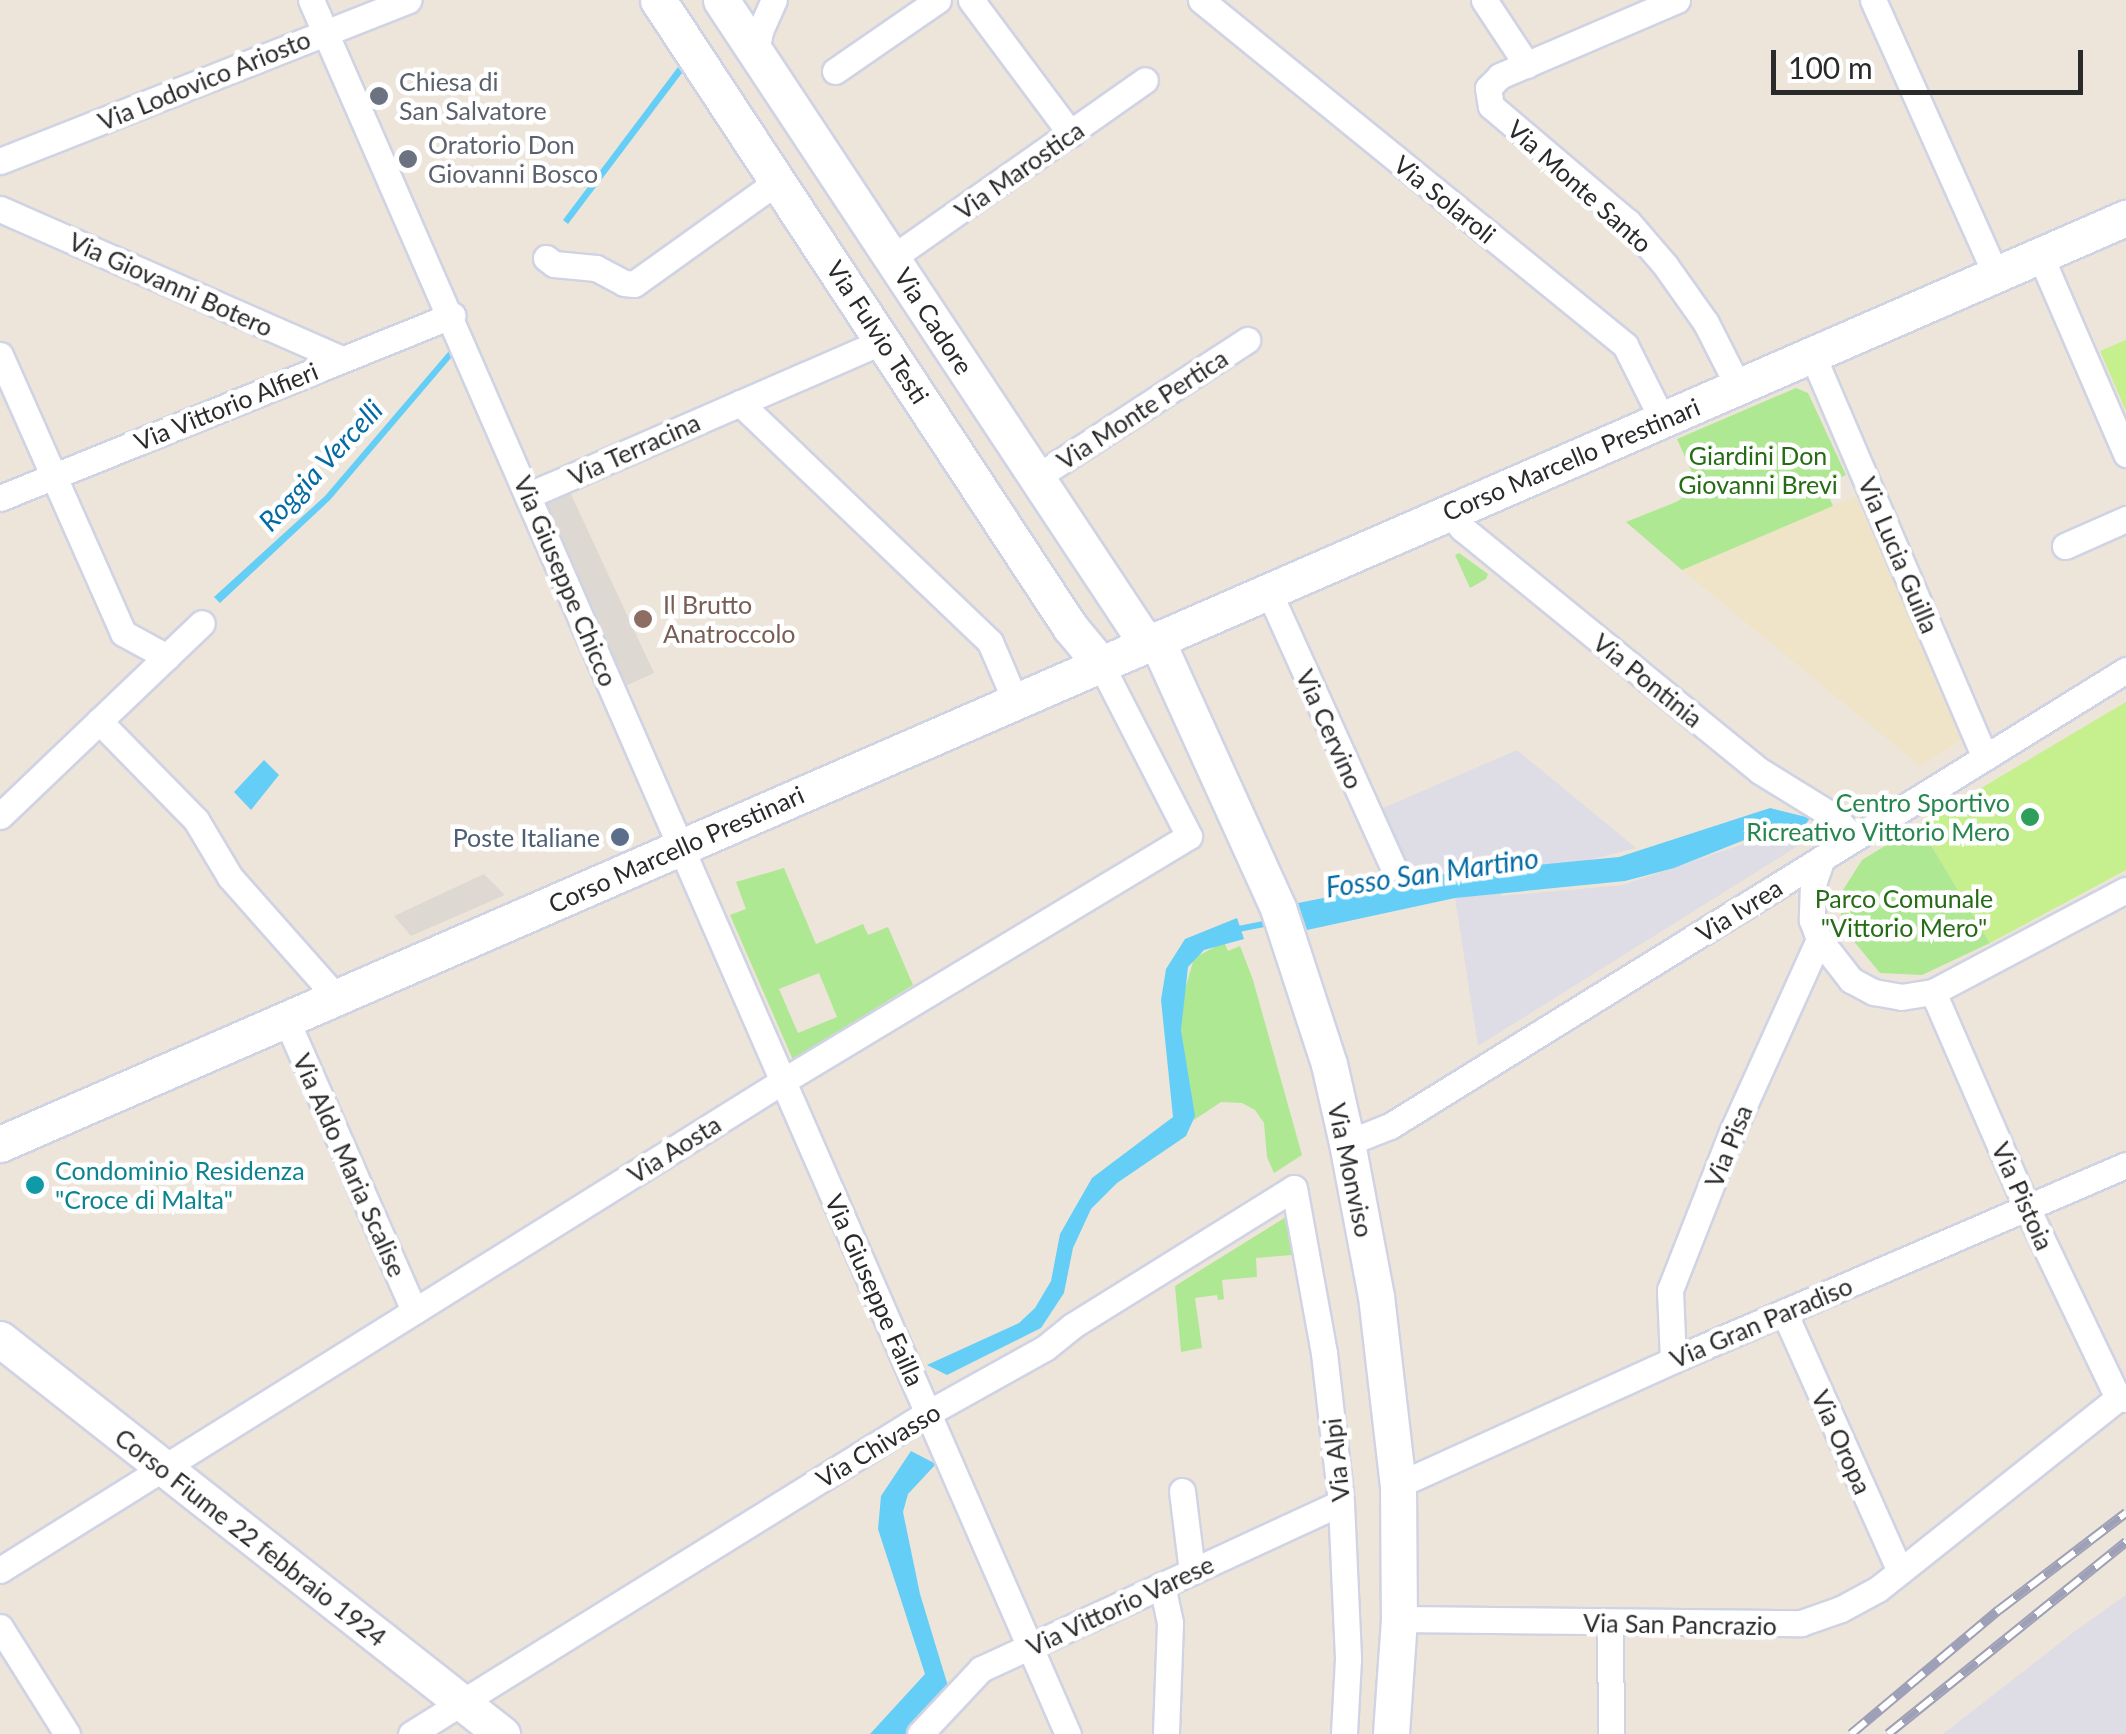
<!DOCTYPE html>
<style>
body{margin:0}
#map{position:relative;width:2126px;height:1734px;overflow:hidden;background:#ede5da;font-family:Lato,sans-serif}
div>[style]{position:absolute}
.industrial>*{inset:0;background:#dedce5}
.education>*{inset:0;background:#f0e4c8}
.green>*{inset:0;background:#aee892}
.pitch>*{inset:0;background:#c5f08d}
.plaza>*{inset:0;background:#ddd8d2}
.water>*{inset:0;background:#65cef7}
.stream>*{height:6px;margin:-3px;padding:0 3px;transform-origin:3px;border-radius:3px;background:#65cef7}
.roads{filter:drop-shadow(2px 0 #d0d3e4) drop-shadow(-2px 0 #d0d3e4) drop-shadow(0 2px #d0d3e4) drop-shadow(0 -2px #d0d3e4)}
.street>*{height:25px;margin:-12.5px;padding:0 12.5px;transform-origin:12.5px;border-radius:12.5px;background:#fff}
.secondary>*{height:35px;margin:-17.5px;padding:0 17.5px;transform-origin:17.5px;border-radius:17.5px;background:#fff}
.rail>*{height:10px;margin-top:-5px;transform-origin:0;background:repeating-linear-gradient(90deg,#fff 0 19px,#9da0b6 0 38px);box-sizing:border-box;border-block:2px solid #9da0b6}
.dots>*{width:28px;height:28px;translate:-50% -50%;box-sizing:border-box;border:5px solid #fff;border-radius:50%}
span{translate:-50% -50%;white-space:nowrap;text-align:center;line-height:1.15;-webkit-text-stroke:9px #fff;paint-order:stroke}
.street-label{font-size:25px;color:#2a2a2a}
.worship-label{font-size:25px;color:#5b616d}
.left{translate:0 -50%;text-align:left}
.park-label{font-size:25px;color:#256c14}
.education-label{font-size:25px;color:#785e54}
.leisure-label{font-size:25px;color:#27864d}
.right{translate:-100% -50%;text-align:right}
.service-label{font-size:25px;color:#4e5e75}
.culture-label{font-size:25px;color:#0d838f}
.water-label{font-size:28px;color:#036aa4;font-style:italic}
.scale{position:absolute;left:1771px;top:50px;width:312px;height:45px;box-sizing:border-box;border:5px solid #2a2a2a;border-top:0;padding-left:12px;font-size:30px;line-height:35px;white-space:nowrap;color:#2a2a2a;-webkit-text-stroke:8px #fff;paint-order:stroke}
</style>
<div id="map">
<div class="industrial">
<div style="clip-path:polygon(1517px 750px,1636px 848px,1573px 864px,1499px 871px,1501px 896px,1623px 885px,1773px 834px,1801px 844px,1478px 1046px,1455px 898px,1486px 894px,1486px 872px,1415px 879px,1381px 809px)"></div>
<div style="clip-path:polygon(2126px 1595px,2126px 1734px,1943px 1734px,2074px 1632px)"></div>
</div>
<div class="education">
<div style="clip-path:polygon(1856px 496px,1962px 740px,1920px 766px,1682px 570px)"></div>
</div>
<div class="green">
<div style="clip-path:polygon(1796px 388px,1808px 393px,1846px 475px,1824px 485px,1833px 506px,1682px 570px,1626px 522px,1676px 502px,1699px 488px,1677px 439px)"></div>
<div style="clip-path:polygon(1459px 553px,1488px 574px,1486px 579px,1470px 588px,1455px 555px)"></div>
<div style="clip-path:polygon(1919px 825px,1990px 943px,1922px 975px,1880px 973px,1847px 933px,1841px 916px,1843px 890px,1862px 860px)"></div>
<div style="clip-path:polygon(evenodd,784px 868px,816px 944px,863px 924px,868px 935px,888px 927px,913px 985px,793px 1060px,730px 915px,746px 909px,736px 882px,784px 868px,819px 973px,837px 1017px,798px 1033px,779px 989px,819px 973px)"></div>
<div style="clip-path:polygon(1224px 942px,1228px 951px,1240px 946px,1253px 980px,1302px 1155px,1274px 1173px,1267px 1157px,1264px 1123px,1255px 1110px,1242px 1103px,1221px 1102px,1194px 1120px,1181px 1030px,1182px 1000px,1194px 958px)"></div>
<div style="clip-path:polygon(1286px 1217px,1292px 1255px,1256px 1258px,1257px 1277px,1222px 1280px,1224px 1299px,1218px 1300px,1217px 1295px,1195px 1298px,1202px 1348px,1181px 1352px,1175px 1286px)"></div>
</div>
<div class="pitch">
<div style="clip-path:polygon(2126px 340px,2126px 411px,2100px 351px)"></div>
<div style="clip-path:polygon(2126px 702px,2126px 870px,1990px 943px,1919px 825px)"></div>
</div>
<div class="plaza">
<div style="clip-path:polygon(569px 490px,654px 673px,621px 688px,542px 503px)"></div>
<div style="clip-path:polygon(484px 874px,505px 895px,411px 936px,394px 916px)"></div>
</div>
<div class="water">
<div style="clip-path:polygon(678px 67px,682px 73px,568px 224px,563px 220px)"></div>
<div style="clip-path:polygon(449px 351px,451px 358px,330px 500px,220px 603px,214px 597px,325px 496px)"></div>
<div style="clip-path:polygon(264px 760px,279px 775px,251px 810px,234px 792px)"></div>
<div style="clip-path:polygon(1770px 808px,1810px 818px,1796px 839px,1777px 834px,1752px 837px,1674px 868px,1625px 881px,1455px 898px,1307px 930px,1298px 903px,1444px 874px,1619px 857px)"></div>
<div style="clip-path:polygon(1237px 918px,1244px 939px,1204px 950px,1188px 967px,1181px 1030px,1195px 1116px,1186px 1136px,1117px 1183px,1091px 1209px,1073px 1248px,1064px 1293px,1041px 1328px,947px 1375px,927px 1365px,1019px 1323px,1035px 1308px,1051px 1281px,1060px 1234px,1092px 1178px,1173px 1117px,1161px 1000px,1166px 969px,1185px 939px)"></div>
<div style="clip-path:polygon(911px 1451px,936px 1464px,908px 1494px,903px 1512px,920px 1594px,948px 1686px,908px 1734px,870px 1734px,925px 1674px,878px 1529px,881px 1496px)"></div>
</div>
<div class="stream">
<div style="left:1233px;top:930px;width:38px;rotate:-11deg"></div>
</div>
<div class="roads">
<div class="street">
<div style="left:311px;top:0;width:1892px;rotate:66.42deg"></div>
<div style="left:971px;top:0;width:167px;rotate:53.3deg"></div>
<div style="left:1201px;top:0;width:547px;rotate:39.13deg"></div>
<div style="left:1625px;top:345px;width:83px;rotate:63.4deg"></div>
<div style="left:1484px;top:0;width:78px;rotate:56.5deg"></div>
<div style="left:1677px;top:0;width:193px;rotate:156.8deg"></div>
<div style="left:1500px;top:76px;width:17px;rotate:135deg"></div>
<div style="left:1488px;top:88px;width:18px;rotate:81deg"></div>
<div style="left:1491px;top:106px;width:180px;rotate:40.3deg"></div>
<div style="left:1628px;top:222px;width:57px;rotate:49.3deg"></div>
<div style="left:1665px;top:265px;width:71px;rotate:54.7deg"></div>
<div style="left:1706px;top:323px;width:71px;rotate:63.1deg"></div>
<div style="left:1873px;top:0;width:301px;rotate:65.9deg"></div>
<div style="left:756px;top:52px;width:21px;rotate:-79deg"></div>
<div style="left:760px;top:31px;width:34px;rotate:-66deg"></div>
<div style="left:835px;top:71px;width:125px;rotate:-34.6deg"></div>
<div style="left:0;top:161px;width:439px;rotate:-21.5deg"></div>
<div style="left:0;top:209px;width:373px;rotate:23.7deg"></div>
<div style="left:2040px;top:255px;width:217px;rotate:66.6deg"></div>
<div style="left:546px;top:258px;width:10px;rotate:37deg"></div>
<div style="left:554px;top:264px;width:42px;rotate:5.4deg"></div>
<div style="left:596px;top:268px;width:32px;rotate:28deg"></div>
<div style="left:624px;top:283px;width:10px;rotate:6deg"></div>
<div style="left:634px;top:284px;width:177px;rotate:-35.6deg"></div>
<div style="left:892px;top:258px;width:309px;rotate:-35.1deg"></div>
<div style="left:1812px;top:354px;width:439px;rotate:66.8deg"></div>
<div style="left:0;top:355px;width:304px;rotate:66.1deg"></div>
<div style="left:123px;top:633px;width:50px;rotate:28.6deg"></div>
<div style="left:740px;top:403px;width:346px;rotate:43.7deg"></div>
<div style="left:990px;top:642px;width:63px;rotate:66.7deg"></div>
<div style="left:1037px;top:477px;width:251px;rotate:-33.1deg"></div>
<div style="left:529px;top:495px;width:388px;rotate:-23.5deg"></div>
<div style="left:0;top:498px;width:488px;rotate:-22deg"></div>
<div style="left:1449px;top:512px;width:21px;rotate:51deg"></div>
<div style="left:1462px;top:528px;width:385px;rotate:39.2deg"></div>
<div style="left:1760px;top:771px;width:86px;rotate:31.7deg"></div>
<div style="left:1833px;top:816px;width:30px;rotate:46deg"></div>
<div style="left:2065px;top:546px;width:67px;rotate:-23.9deg"></div>
<div style="left:1268px;top:590px;width:304px;rotate:65.7deg"></div>
<div style="left:99px;top:721px;width:139px;rotate:45.6deg"></div>
<div style="left:196px;top:820px;width:66px;rotate:59.2deg"></div>
<div style="left:230px;top:877px;width:160px;rotate:48.5deg"></div>
<div style="left:0;top:816px;width:279px;rotate:-43.7deg"></div>
<div style="left:1822px;top:858px;width:28px;rotate:109deg"></div>
<div style="left:1813px;top:884px;width:36px;rotate:92deg"></div>
<div style="left:1812px;top:920px;width:20px;rotate:70deg"></div>
<div style="left:1819px;top:939px;width:52px;rotate:52deg"></div>
<div style="left:1851px;top:980px;width:26px;rotate:28deg"></div>
<div style="left:1874px;top:992px;width:27px;rotate:10deg"></div>
<div style="left:1901px;top:997px;width:32px;rotate:-9deg"></div>
<div style="left:1933px;top:992px;width:218px;rotate:-27.9deg"></div>
<div style="left:1933px;top:992px;width:233px;rotate:66.5deg"></div>
<div style="left:2026px;top:1206px;width:213px;rotate:64.4deg"></div>
<div style="left:286px;top:1019px;width:319px;rotate:66.3deg"></div>
<div style="left:1347px;top:1143px;width:46px;rotate:-21.6deg"></div>
<div style="left:1390px;top:1126px;width:866px;rotate:-31.78deg"></div>
<div style="left:1784px;top:1312px;width:284px;rotate:65.9deg"></div>
<div style="left:1673px;top:1360px;width:70px;rotate:-92.5deg"></div>
<div style="left:1670px;top:1290px;width:170px;rotate:-68.6deg"></div>
<div style="left:1732px;top:1132px;width:212px;rotate:-65.7deg"></div>
<div style="left:1398px;top:1485px;width:302px;rotate:-24.4deg"></div>
<div style="left:1673px;top:1360px;width:493px;rotate:-23.3deg"></div>
<div style="left:1182px;top:1491px;width:81px;rotate:82.9deg"></div>
<div style="left:0;top:1570px;width:923px;rotate:-31.99deg"></div>
<div style="left:783px;top:1081px;width:474px;rotate:-31.1deg"></div>
<div style="left:1189px;top:836px;width:195px;rotate:-117.2deg"></div>
<div style="left:1162px;top:1585px;width:39px;rotate:78deg"></div>
<div style="left:1170px;top:1623px;width:111px;rotate:92.1deg"></div>
<div style="left:1399px;top:1619px;width:402px;rotate:0.6deg"></div>
<div style="left:1801px;top:1623px;width:42px;rotate:-19.3deg"></div>
<div style="left:1841px;top:1609px;width:42px;rotate:-28.4deg"></div>
<div style="left:1878px;top:1589px;width:307px;rotate:-38.5deg"></div>
<div style="left:2118px;top:1398px;width:8px;rotate:7deg"></div>
<div style="left:1610px;top:1624px;width:110px;rotate:89.5deg"></div>
<div style="left:0;top:1627px;width:126px;rotate:57.9deg"></div>
<div style="left:411px;top:1734px;width:600px;rotate:-31.86deg"></div>
<div style="left:921px;top:1417px;width:142px;rotate:-29.1deg"></div>
<div style="left:1045px;top:1348px;width:35px;rotate:-39deg"></div>
<div style="left:1072px;top:1326px;width:261px;rotate:-31.9deg"></div>
<div style="left:1294px;top:1188px;width:168px;rotate:79.7deg"></div>
<div style="left:1324px;top:1353px;width:151px;rotate:83.5deg"></div>
<div style="left:1341px;top:1503px;width:156px;rotate:87.4deg"></div>
<div style="left:1348px;top:1659px;width:75px;rotate:93.1deg"></div>
<div style="left:920px;top:1734px;width:89px;rotate:-46.8deg"></div>
<div style="left:981px;top:1669px;width:396px;rotate:-24.8deg"></div>
</div>
<div class="secondary">
<div style="left:658px;top:0;width:750px;rotate:56.69deg"></div>
<div style="left:1070px;top:627px;width:47px;rotate:50.2deg"></div>
<div style="left:721px;top:0;width:771px;rotate:56.54deg"></div>
<div style="left:1156px;top:639px;width:295px;rotate:65.6deg"></div>
<div style="left:1278px;top:908px;width:164px;rotate:71.9deg"></div>
<div style="left:1329px;top:1064px;width:81px;rotate:77.2deg"></div>
<div style="left:1347px;top:1143px;width:156px;rotate:79.3deg"></div>
<div style="left:1376px;top:1296px;width:190px;rotate:83.4deg"></div>
<div style="left:1398px;top:1485px;width:134px;rotate:89.6deg"></div>
<div style="left:1399px;top:1619px;width:115px;rotate:94deg"></div>
<div style="left:0;top:1144px;width:2319px;rotate:-23.54deg"></div>
<div style="left:0;top:1339px;width:639px;rotate:38.2deg"></div>
</div>
</div>
<div class="rail">
<div style="left:1851px;top:1734px;width:193px;rotate:-40deg"></div>
<div style="left:1999px;top:1610px;width:160px;rotate:-37.4deg"></div>
<div style="left:1888px;top:1734px;width:306px;rotate:-38.9deg"></div>
</div>
<div class="dots">
<div style="left:379px;top:96px;background:#6b7280"></div>
<div style="left:408px;top:159px;background:#6b7280"></div>
<div style="left:643px;top:619px;background:#8d6e63"></div>
<div style="left:2030px;top:817px;background:#2e9e5b"></div>
<div style="left:620px;top:837px;background:#5c6f8a"></div>
<div style="left:35px;top:1185px;background:#0f9aa8"></div>
</div>
<div class="street-label">
<span style="left:204px;top:80px;rotate:-22deg">Via Lodovico Ariosto</span>
<span style="left:1019px;top:170px;rotate:-35deg">Via Marostica</span>
<span style="left:1580px;top:186px;rotate:42deg">Via Monte Santo</span>
<span style="left:1445px;top:199px;rotate:39deg">Via Solaroli</span>
<span style="left:171px;top:284px;rotate:24deg">Via Giovanni Botero</span>
<span style="left:934px;top:321px;rotate:57deg">Via Cadore</span>
<span style="left:878px;top:332px;rotate:57deg">Via Fulvio Testi</span>
<span style="left:226px;top:406px;rotate:-22deg">Via Vittorio Alfieri</span>
<span style="left:1142px;top:409px;rotate:-33deg">Via Monte Pertica</span>
<span style="left:634px;top:449px;rotate:-24deg">Via Terracina</span>
<span style="left:1571px;top:459px;rotate:-23deg">Corso Marcello Prestinari</span>
<span style="left:1899px;top:555px;rotate:67deg">Via Lucia Guilla</span>
<span style="left:566px;top:581px;rotate:67deg">Via Giuseppe Chicco</span>
<span style="left:1648px;top:680px;rotate:39deg">Via Pontinia</span>
<span style="left:1330px;top:729px;rotate:66deg">Via Cervino</span>
<span style="left:676px;top:849px;rotate:-24deg">Corso Marcello Prestinari</span>
<span style="left:1739px;top:910px;rotate:-32deg">Via Ivrea</span>
<span style="left:1728px;top:1146px;rotate:-68deg">Via Pisa</span>
<span style="left:674px;top:1149px;rotate:-32deg">Via Aosta</span>
<span style="left:350px;top:1165px;rotate:66deg">Via Aldo Maria Scalise</span>
<span style="left:1351px;top:1170px;rotate:78deg">Via Monviso</span>
<span style="left:2023px;top:1196px;rotate:66deg">Via Pistoia</span>
<span style="left:875px;top:1290px;rotate:66deg">Via Giuseppe Failla</span>
<span style="left:1761px;top:1322px;rotate:-23deg">Via Gran Paradiso</span>
<span style="left:1842px;top:1442px;rotate:66deg">Via Oropa</span>
<span style="left:878px;top:1445px;rotate:-31deg">Via Chivasso</span>
<span style="left:1336px;top:1460px;rotate:-96deg">Via Alpi</span>
<span style="left:251px;top:1537px;rotate:38deg">Corso Fiume 22 febbraio 1924</span>
<span style="left:1120px;top:1605px;rotate:-25deg">Via Vittorio Varese</span>
<span style="left:1680px;top:1624px;rotate:1deg">Via San Pancrazio</span>
</div>
<div class="worship-label">
<span class="left" style="left:399px;top:96px">Chiesa di<br>San Salvatore</span>
<span class="left" style="left:428px;top:159px">Oratorio Don<br>Giovanni Bosco</span>
</div>
<div class="park-label">
<span style="left:1758px;top:470px">Giardini Don<br>Giovanni Brevi</span>
<span style="left:1904px;top:913px">Parco Comunale<br>"Vittorio Mero"</span>
</div>
<div class="education-label">
<span class="left" style="left:663px;top:619px">Il Brutto<br>Anatroccolo</span>
</div>
<div class="leisure-label">
<span class="right" style="left:2010px;top:817px">Centro Sportivo<br>Ricreativo Vittorio Mero</span>
</div>
<div class="service-label">
<span class="right" style="left:600px;top:837px">Poste Italiane</span>
</div>
<div class="culture-label">
<span class="left" style="left:55px;top:1185px">Condominio Residenza<br>"Croce di Malta"</span>
</div>
<div class="water-label">
<span style="left:320px;top:465px;rotate:-47deg">Roggia Vercelli</span>
<span style="left:1432px;top:872px;rotate:-8deg">Fosso San Martino</span>
</div>
<div class="scale">100 m</div>
</div>
